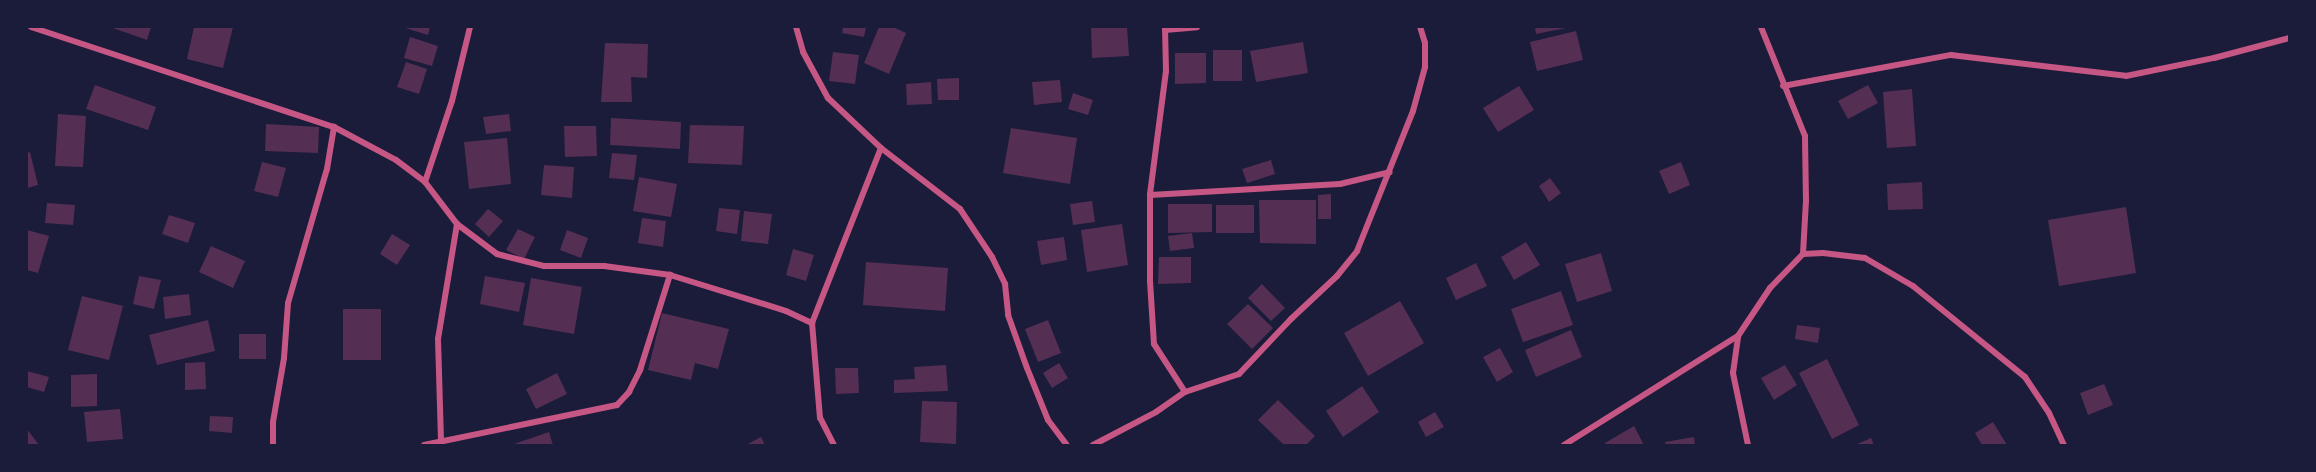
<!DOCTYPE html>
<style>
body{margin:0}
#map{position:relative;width:2316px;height:472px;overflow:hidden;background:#1b1b3a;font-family:"Nunito Sans",sans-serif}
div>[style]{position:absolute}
.building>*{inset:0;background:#542f53}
.minor>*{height:6px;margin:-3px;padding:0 3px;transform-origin:3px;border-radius:3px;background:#c65784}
span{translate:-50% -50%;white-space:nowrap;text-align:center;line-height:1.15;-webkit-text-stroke:4.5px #1b1b3a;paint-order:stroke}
.frame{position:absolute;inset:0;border:28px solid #1b1b3a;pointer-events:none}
</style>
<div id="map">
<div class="building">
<div style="clip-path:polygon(110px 27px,151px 27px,147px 40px)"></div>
<div style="clip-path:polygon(194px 27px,233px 27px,223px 68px,187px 59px)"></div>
<div style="clip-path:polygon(402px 27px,430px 27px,428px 35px)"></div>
<div style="clip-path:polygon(843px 27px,866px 27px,864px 37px,842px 33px)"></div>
<div style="clip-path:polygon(879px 27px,893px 27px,906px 33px,889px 74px,864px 63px)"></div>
<div style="clip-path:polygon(1091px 27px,1127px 27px,1129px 56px,1092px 58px)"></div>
<div style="clip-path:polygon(1535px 27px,1566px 27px,1566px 28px,1536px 34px)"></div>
<div style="clip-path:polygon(1576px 31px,1583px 60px,1537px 71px,1530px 42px)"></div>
<div style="clip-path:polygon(410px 37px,438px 46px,432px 66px,404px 58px)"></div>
<div style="clip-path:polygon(1303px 42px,1308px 73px,1256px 82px,1250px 51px)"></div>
<div style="clip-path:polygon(605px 43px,648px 44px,647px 78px,631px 77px,632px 102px,601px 102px)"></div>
<div style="clip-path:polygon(1213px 50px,1242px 50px,1242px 81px,1213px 81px)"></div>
<div style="clip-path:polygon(833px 52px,859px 55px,855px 84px,829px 81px)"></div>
<div style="clip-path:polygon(1175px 53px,1206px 53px,1206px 83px,1175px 84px)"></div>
<div style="clip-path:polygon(406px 62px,427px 69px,419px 94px,397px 87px)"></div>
<div style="clip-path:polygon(959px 78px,959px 100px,938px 100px,937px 79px)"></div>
<div style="clip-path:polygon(1060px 80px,1062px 102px,1034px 105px,1032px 82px)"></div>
<div style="clip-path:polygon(931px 82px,932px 104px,907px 105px,906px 84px)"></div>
<div style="clip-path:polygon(95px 85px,156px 107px,148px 130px,86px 109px)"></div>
<div style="clip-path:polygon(1868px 85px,1878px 103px,1848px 119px,1838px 101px)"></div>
<div style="clip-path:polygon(1519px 86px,1534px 110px,1498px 132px,1483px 108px)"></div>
<div style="clip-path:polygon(1912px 89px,1916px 146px,1887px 148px,1883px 92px)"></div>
<div style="clip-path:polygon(1073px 93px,1093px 100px,1088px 115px,1068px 109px)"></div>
<div style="clip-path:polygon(58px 114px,86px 116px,83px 167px,55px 166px)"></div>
<div style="clip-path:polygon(509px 114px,511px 131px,486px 134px,483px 117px)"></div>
<div style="clip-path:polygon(611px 118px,681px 122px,680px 149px,610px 145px)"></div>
<div style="clip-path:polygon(266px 124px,319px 127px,318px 153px,265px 151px)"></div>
<div style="clip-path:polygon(690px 125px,744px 126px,742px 165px,688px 163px)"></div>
<div style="clip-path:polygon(564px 126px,596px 126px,597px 156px,565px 157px)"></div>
<div style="clip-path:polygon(1011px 128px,1077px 138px,1070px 184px,1003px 173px)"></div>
<div style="clip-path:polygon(507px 138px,511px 184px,469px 189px,464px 142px)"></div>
<div style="clip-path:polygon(30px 152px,38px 185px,27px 188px,27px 153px)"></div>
<div style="clip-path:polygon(612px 153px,637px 155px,634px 180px,609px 178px)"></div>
<div style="clip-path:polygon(1271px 160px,1275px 174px,1247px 183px,1242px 169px)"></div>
<div style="clip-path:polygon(262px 162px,286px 168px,278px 197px,254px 191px)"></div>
<div style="clip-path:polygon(1681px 162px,1690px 185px,1669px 194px,1659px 171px)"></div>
<div style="clip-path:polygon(544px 165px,574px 167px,572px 198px,541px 195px)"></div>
<div style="clip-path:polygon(639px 177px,677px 184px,671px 217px,633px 211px)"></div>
<div style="clip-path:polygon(1550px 178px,1561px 193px,1549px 202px,1539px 186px)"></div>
<div style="clip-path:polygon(1922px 182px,1923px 209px,1888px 210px,1887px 184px)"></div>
<div style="clip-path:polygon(1331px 194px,1331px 219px,1318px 219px,1318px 195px)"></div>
<div style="clip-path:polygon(1259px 200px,1316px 200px,1316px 244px,1260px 243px)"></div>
<div style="clip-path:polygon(1092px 201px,1095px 222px,1073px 225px,1070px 204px)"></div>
<div style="clip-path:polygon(47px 203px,75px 205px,73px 225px,45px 223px)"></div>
<div style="clip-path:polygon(1168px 204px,1212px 204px,1212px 232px,1168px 233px)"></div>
<div style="clip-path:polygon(1216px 205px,1254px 205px,1254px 233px,1216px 233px)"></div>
<div style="clip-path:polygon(2126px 207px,2136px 273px,2059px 286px,2048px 220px)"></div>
<div style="clip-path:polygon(719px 208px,740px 210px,737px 234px,716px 231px)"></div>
<div style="clip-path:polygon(488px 209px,503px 221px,489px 237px,475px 224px)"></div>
<div style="clip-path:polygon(744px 211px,772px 214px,768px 244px,741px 241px)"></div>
<div style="clip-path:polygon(169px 215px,195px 223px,188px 243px,162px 234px)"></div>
<div style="clip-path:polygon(642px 218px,666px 221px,663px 247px,638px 243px)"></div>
<div style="clip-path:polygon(1122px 224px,1128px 265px,1087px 272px,1081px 230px)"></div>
<div style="clip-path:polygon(518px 229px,535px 237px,524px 259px,506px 250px)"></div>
<div style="clip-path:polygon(27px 230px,49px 236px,38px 273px,27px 270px)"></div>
<div style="clip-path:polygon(567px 230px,588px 238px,581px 258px,560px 250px)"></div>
<div style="clip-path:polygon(1192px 233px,1194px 248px,1170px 251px,1168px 236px)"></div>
<div style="clip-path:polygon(392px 234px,410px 245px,397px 265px,380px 254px)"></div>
<div style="clip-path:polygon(1064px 237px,1067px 260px,1041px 265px,1037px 241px)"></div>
<div style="clip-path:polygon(1526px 242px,1540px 265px,1514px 280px,1501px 257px)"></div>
<div style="clip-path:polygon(211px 246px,245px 261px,233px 288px,199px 272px)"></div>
<div style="clip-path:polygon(793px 249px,814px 255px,806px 281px,786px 275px)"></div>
<div style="clip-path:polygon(1601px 253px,1612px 291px,1577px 302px,1565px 264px)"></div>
<div style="clip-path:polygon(1159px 257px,1191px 257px,1191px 283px,1158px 284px)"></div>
<div style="clip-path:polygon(866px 262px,948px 268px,945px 311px,863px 305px)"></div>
<div style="clip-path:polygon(1476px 263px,1487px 286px,1456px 300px,1446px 278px)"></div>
<div style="clip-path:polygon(139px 276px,161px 280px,154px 309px,133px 304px)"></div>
<div style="clip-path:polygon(485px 276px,525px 283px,519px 312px,480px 304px)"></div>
<div style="clip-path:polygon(531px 278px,582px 287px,574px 334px,523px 325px)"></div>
<div style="clip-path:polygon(1262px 284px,1285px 308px,1271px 321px,1248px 298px)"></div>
<div style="clip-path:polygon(1561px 291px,1573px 325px,1523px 342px,1511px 309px)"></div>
<div style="clip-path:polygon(189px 294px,191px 315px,165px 319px,163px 297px)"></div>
<div style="clip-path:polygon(82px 296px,123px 306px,109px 360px,68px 350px)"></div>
<div style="clip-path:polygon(1400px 301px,1424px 343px,1368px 376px,1344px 333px)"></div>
<div style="clip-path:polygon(1248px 304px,1273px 328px,1252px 349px,1227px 324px)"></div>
<div style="clip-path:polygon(343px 309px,381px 309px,381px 360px,343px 360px)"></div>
<div style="clip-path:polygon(662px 313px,729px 329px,718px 369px,695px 363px,691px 380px,648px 370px)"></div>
<div style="clip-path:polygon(208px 320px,215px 351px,157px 365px,149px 335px)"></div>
<div style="clip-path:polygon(1048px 320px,1061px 353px,1038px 362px,1025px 329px)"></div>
<div style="clip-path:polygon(1797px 325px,1820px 328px,1818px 343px,1795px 339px)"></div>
<div style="clip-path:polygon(1571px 330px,1582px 357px,1536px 377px,1525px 350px)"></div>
<div style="clip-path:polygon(239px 334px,266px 334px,266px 359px,239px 359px)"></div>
<div style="clip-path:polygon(1500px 348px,1513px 372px,1497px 382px,1483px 357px)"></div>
<div style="clip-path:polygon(1827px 359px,1859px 425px,1832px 439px,1799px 373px)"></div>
<div style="clip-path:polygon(205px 362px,206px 389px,185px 390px,185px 363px)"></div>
<div style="clip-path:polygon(1059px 363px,1068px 378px,1052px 388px,1043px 373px)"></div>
<div style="clip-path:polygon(946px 365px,948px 391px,894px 393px,894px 380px,915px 379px,914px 367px)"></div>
<div style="clip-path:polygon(1785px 365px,1797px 385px,1774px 400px,1761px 378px)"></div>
<div style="clip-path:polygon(835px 368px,858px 368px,859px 393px,836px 394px)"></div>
<div style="clip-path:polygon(27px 371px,49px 377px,44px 392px,27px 387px)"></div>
<div style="clip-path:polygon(557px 373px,567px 394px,536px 409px,526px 389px)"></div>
<div style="clip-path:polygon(97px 374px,97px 406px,71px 407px,71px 375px)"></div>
<div style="clip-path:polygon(2104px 384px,2113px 405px,2088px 415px,2080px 393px)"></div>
<div style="clip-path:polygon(1362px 386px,1379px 412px,1343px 437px,1326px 411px)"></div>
<div style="clip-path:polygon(1278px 400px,1315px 436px,1306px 445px,1284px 445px,1258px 420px)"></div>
<div style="clip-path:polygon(922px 401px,957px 402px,956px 444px,920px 442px)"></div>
<div style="clip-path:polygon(120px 409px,123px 439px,87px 442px,84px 412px)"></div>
<div style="clip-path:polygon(1435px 412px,1444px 427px,1426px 437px,1418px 422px)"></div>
<div style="clip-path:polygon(210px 416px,233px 417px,232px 433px,209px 431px)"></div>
<div style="clip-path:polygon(1993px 422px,2007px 445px,1982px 445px,1975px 433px)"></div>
<div style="clip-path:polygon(1634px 426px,1644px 445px,1606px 445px,1605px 443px)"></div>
<div style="clip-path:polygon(27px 429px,39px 445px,27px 445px)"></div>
<div style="clip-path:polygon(549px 432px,553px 445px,511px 445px)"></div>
<div style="clip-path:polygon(761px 437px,765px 445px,746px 445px)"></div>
<div style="clip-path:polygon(1694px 437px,1695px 445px,1666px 445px,1665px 442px)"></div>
<div style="clip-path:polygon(1871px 438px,1874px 445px,1855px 445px)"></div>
</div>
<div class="minor">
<div style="left:31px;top:27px;width:319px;rotate:18.3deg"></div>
<div style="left:334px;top:127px;width:70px;rotate:28deg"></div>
<div style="left:396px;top:160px;width:36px;rotate:37deg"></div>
<div style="left:425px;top:182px;width:53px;rotate:52.7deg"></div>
<div style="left:457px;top:224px;width:50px;rotate:36.9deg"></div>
<div style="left:497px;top:254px;width:49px;rotate:14.3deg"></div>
<div style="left:544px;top:266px;width:60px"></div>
<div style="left:604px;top:266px;width:67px;rotate:7.8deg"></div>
<div style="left:670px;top:275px;width:121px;rotate:17.2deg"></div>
<div style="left:786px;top:311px;width:29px;rotate:25deg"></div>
<div style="left:796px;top:27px;width:26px;rotate:74deg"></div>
<div style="left:803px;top:52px;width:52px;rotate:61.5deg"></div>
<div style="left:828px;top:98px;width:73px;rotate:43.3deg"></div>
<div style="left:881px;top:148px;width:100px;rotate:37.7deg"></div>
<div style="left:960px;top:209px;width:58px;rotate:56.3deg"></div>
<div style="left:992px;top:257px;width:30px;rotate:64deg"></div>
<div style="left:1005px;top:284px;width:31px;rotate:84deg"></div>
<div style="left:1008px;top:315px;width:56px;rotate:70.3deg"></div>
<div style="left:1027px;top:368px;width:56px;rotate:68deg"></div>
<div style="left:1048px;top:420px;width:31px;rotate:53deg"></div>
<div style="left:1165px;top:27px;width:44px;rotate:88.7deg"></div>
<div style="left:1166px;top:71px;width:125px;rotate:97.4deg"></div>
<div style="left:1150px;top:195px;width:86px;rotate:90deg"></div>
<div style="left:1150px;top:281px;width:63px;rotate:86.4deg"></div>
<div style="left:1154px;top:344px;width:57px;rotate:57.1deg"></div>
<div style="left:1165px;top:30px;width:32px;rotate:-5deg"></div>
<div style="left:1783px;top:86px;width:171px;rotate:-10.5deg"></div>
<div style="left:1951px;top:55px;width:176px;rotate:6.8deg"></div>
<div style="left:2126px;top:76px;width:90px;rotate:-11.6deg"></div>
<div style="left:2214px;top:58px;width:78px;rotate:-14.9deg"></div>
<div style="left:425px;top:182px;width:85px;rotate:-71.6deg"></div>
<div style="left:452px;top:101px;width:76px;rotate:-76.3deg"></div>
<div style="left:1150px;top:195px;width:190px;rotate:-3.3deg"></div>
<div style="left:1340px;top:184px;width:51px;rotate:-13.5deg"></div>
<div style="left:1803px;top:254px;width:20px;rotate:-3deg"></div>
<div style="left:1823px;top:253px;width:42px;rotate:6.8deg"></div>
<div style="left:1865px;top:258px;width:56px;rotate:30.3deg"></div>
<div style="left:1913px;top:286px;width:144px;rotate:39.1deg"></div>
<div style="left:2025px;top:377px;width:43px;rotate:56.3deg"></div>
<div style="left:2049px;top:413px;width:35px;rotate:65deg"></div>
<div style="left:441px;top:440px;width:101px;rotate:-91.7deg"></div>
<div style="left:438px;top:339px;width:117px;rotate:-80.6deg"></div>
<div style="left:273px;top:445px;width:23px;rotate:-90deg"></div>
<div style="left:273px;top:422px;width:65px;rotate:-80.2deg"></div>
<div style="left:284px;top:358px;width:55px;rotate:-85.8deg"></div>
<div style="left:288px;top:303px;width:140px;rotate:-73.8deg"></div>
<div style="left:327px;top:169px;width:43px;rotate:-80.5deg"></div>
<div style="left:424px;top:445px;width:197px;rotate:-11.7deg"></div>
<div style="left:617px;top:405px;width:18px;rotate:-47deg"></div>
<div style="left:629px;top:392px;width:25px;rotate:-63deg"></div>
<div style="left:640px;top:370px;width:100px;rotate:-72.5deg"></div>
<div style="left:834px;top:445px;width:30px;rotate:-117deg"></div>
<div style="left:820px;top:418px;width:95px;rotate:-94.8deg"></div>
<div style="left:812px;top:323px;width:188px;rotate:-68.5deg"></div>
<div style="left:1093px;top:445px;width:71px;rotate:-27.6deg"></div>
<div style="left:1156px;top:412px;width:35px;rotate:-35deg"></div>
<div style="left:1185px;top:392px;width:57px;rotate:-18.4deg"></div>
<div style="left:1239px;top:374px;width:76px;rotate:-46.6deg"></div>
<div style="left:1291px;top:319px;width:63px;rotate:-43.1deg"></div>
<div style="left:1337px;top:276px;width:32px;rotate:-51deg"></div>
<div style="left:1357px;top:251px;width:151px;rotate:-68.2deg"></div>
<div style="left:1413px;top:111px;width:46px;rotate:-74.7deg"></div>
<div style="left:1425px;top:67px;width:24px;rotate:-90deg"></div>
<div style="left:1425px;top:43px;width:17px;rotate:-107deg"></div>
<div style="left:1564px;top:445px;width:205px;rotate:-32.1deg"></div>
<div style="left:1748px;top:445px;width:74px;rotate:-101.8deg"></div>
<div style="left:1733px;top:373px;width:37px;rotate:-82deg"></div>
<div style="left:1738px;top:336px;width:58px;rotate:-56.3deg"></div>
<div style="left:1770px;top:288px;width:47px;rotate:-45.9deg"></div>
<div style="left:1803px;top:254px;width:53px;rotate:-86.8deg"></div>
<div style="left:1806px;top:201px;width:65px;rotate:-90.9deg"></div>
<div style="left:1805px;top:136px;width:118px;rotate:-112deg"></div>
</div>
<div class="frame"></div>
</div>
